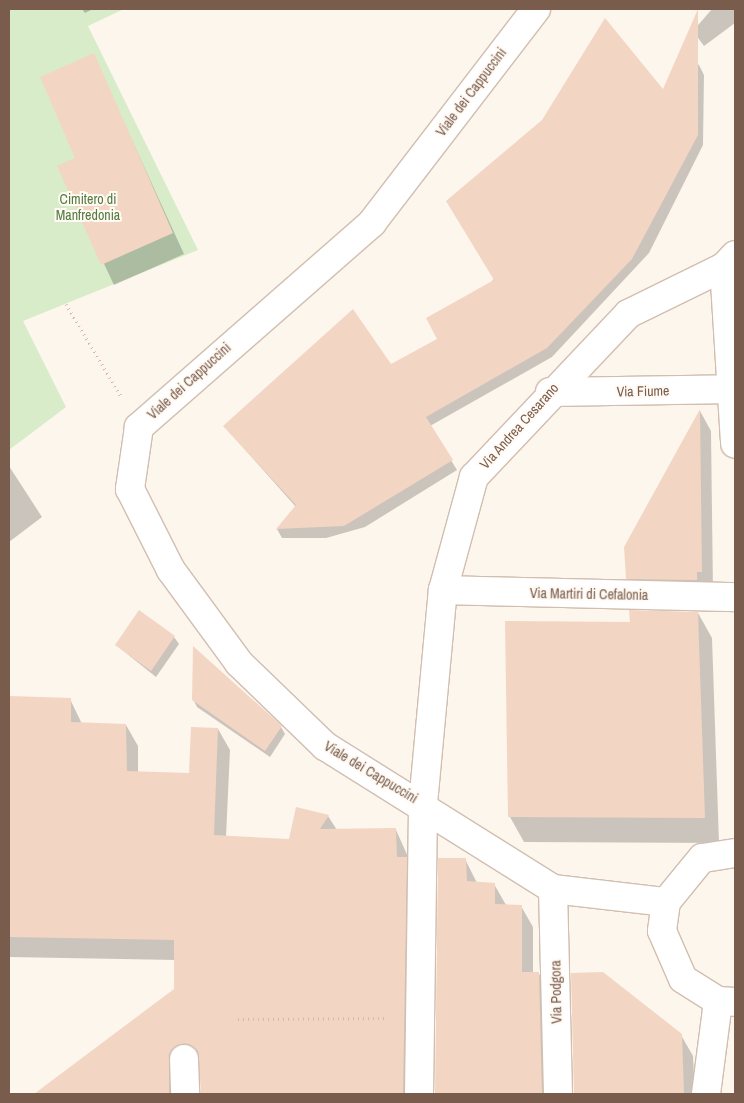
<!DOCTYPE html>
<style>
body{margin:0}
#map{position:relative;width:744px;height:1103px;overflow:hidden;background:#fdf6ec;font-family:"Archivo Narrow",sans-serif}
div>[style]{position:absolute}
.green>*{inset:0;background:#d8ecc9}
.shadow>*{inset:0;background:#0003}
.building>*{inset:0;background:#f3d5c3}
.path>*{height:3px;margin-top:-1.5px;transform-origin:0;background:repeating-linear-gradient(90deg,#d9b8a5 0 1px,transparent 0 5px)}
.roads{filter:drop-shadow(1px 0 #d1beb0) drop-shadow(-1px 0 #d1beb0) drop-shadow(0 1px #d1beb0) drop-shadow(0 -1px #d1beb0)}
.minor>*{height:28px;margin:-14px;padding:0 14px;transform-origin:14px;border-radius:14px;background:#fff}
span{translate:-50% -50%;white-space:nowrap;text-align:center;line-height:1.15;-webkit-text-stroke:4px #fffaf3;paint-order:stroke}
.street-label{font-size:14px;color:#7a5c4d}
.park-label{font-size:14px;color:#537a41}
.frame{position:absolute;inset:0;border:10px solid #7a5c4d;pointer-events:none}
</style>
<div id="map">
<div class="green">
<div style="clip-path:polygon(9px 9px,124px 9px,88px 26px,198px 250px,23px 321px,66px 407px,9px 450px)"></div>
</div>
<div class="shadow">
<div style="clip-path:polygon(82px 9px,93px 9px,85px 13px)"></div>
<div style="clip-path:polygon(712px 9px,735px 9px,735px 23px,704px 46px,693px 31px)"></div>
<div style="clip-path:polygon(680px 53px,699px 65px,704px 75px,703px 145px,649px 253px,552px 357px,430px 426px,457px 470px,365px 527px,326px 538px,282px 538px,277px 529px,296px 507px,224px 426px,391px 366px,439px 340px,663px 91px)"></div>
<div style="clip-path:polygon(93px 55px,184px 254px,114px 285px,58px 166px,76px 158px)"></div>
<div style="clip-path:polygon(700px 411px,711px 431px,713px 592px,639px 599px,628px 578px,625px 548px)"></div>
<div style="clip-path:polygon(9px 466px,42px 517px,9px 542px)"></div>
<div style="clip-path:polygon(698px 613px,712px 638px,719px 843px,524px 842px,510px 817px,631px 623px)"></div>
<div style="clip-path:polygon(174px 637px,179px 644px,156px 677px,116px 645px)"></div>
<div style="clip-path:polygon(195px 649px,281px 727px,285px 734px,270px 757px,197px 707px,193px 699px)"></div>
<div style="clip-path:polygon(70px 699px,82px 724px,126px 725px,138px 746px,138px 773px,191px 774px,218px 729px,230px 750px,226px 837px,290px 840px,297px 808px,328px 816px,337px 830px,396px 830px,418px 879px,415px 1094px,202px 1094px,201px 1065px,195px 1064px,181px 1094px,41px 1094px,176px 989px,176px 960px,9px 957px,9px 720px)"></div>
<div style="clip-path:polygon(439px 859px,465px 859px,477px 883px,494px 884px,506px 905px,521px 906px,533px 927px,533px 974px,539px 974px,551px 994px,553px 1094px,436px 1094px)"></div>
<div style="clip-path:polygon(572px 974px,681px 1035px,693px 1056px,695px 1094px,575px 1094px)"></div>
</div>
<div class="building">
<div style="clip-path:polygon(698px 9px,698px 135px,632px 259px,547px 348px,426px 417px,453px 460px,344px 526px,276px 529px,296px 505px,223px 426px,353px 309px,391px 364px,437px 339px,426px 318px,494px 280px,446px 201px,542px 120px,605px 18px,663px 89px)"></div>
<div style="clip-path:polygon(94px 53px,173px 233px,101px 265px,57px 166px,75px 158px,40px 77px)"></div>
<div style="clip-path:polygon(700px 409px,702px 572px,697px 572px,697px 580px,626px 579px,624px 547px)"></div>
<div style="clip-path:polygon(139px 610px,175px 636px,151px 671px,115px 645px)"></div>
<div style="clip-path:polygon(629px 610px,698px 612px,705px 818px,508px 817px,505px 621px,630px 622px)"></div>
<div style="clip-path:polygon(193px 646px,282px 726px,265px 751px,192px 700px)"></div>
<div style="clip-path:polygon(10px 696px,71px 698px,71px 722px,126px 724px,127px 771px,189px 773px,191px 727px,218px 728px,214px 835px,289px 839px,296px 807px,329px 815px,320px 829px,396px 828px,397px 857px,407px 857px,403px 1094px,201px 1094px,198px 1051px,184px 1043px,170px 1052px,169px 1094px,34px 1094px,174px 989px,174px 940px,9px 937px)"></div>
<div style="clip-path:polygon(438px 858px,466px 858px,467px 881px,495px 883px,495px 904px,522px 905px,522px 972px,539px 972px,542px 1094px,435px 1094px)"></div>
<div style="clip-path:polygon(603px 972px,682px 1034px,684px 1094px,574px 1094px,571px 973px)"></div>
</div>
<div class="path">
<div style="left:66px;top:304px;width:109px;rotate:59.2deg"></div>
<div style="left:238px;top:1019px;width:150px;rotate:-0.4deg"></div>
</div>
<div class="roads">
<div class="minor">
<div style="left:536px;top:9px;width:270px;rotate:127.5deg"></div>
<div style="left:372px;top:223px;width:310px;rotate:138.8deg"></div>
<div style="left:139px;top:427px;width:63px;rotate:98.3deg"></div>
<div style="left:130px;top:489px;width:91px;rotate:63.2deg"></div>
<div style="left:171px;top:570px;width:115px;rotate:53.8deg"></div>
<div style="left:239px;top:663px;width:120px;rotate:44deg"></div>
<div style="left:325px;top:746px;width:269px;rotate:32.1deg"></div>
<div style="left:553px;top:889px;width:114px;rotate:6.6deg"></div>
<div style="left:724px;top:267px;width:177px;rotate:86.4deg"></div>
<div style="left:550px;top:392px;width:185px;rotate:-0.9deg"></div>
<div style="left:443px;top:590px;width:292px;rotate:1.4deg"></div>
<div style="left:735px;top:853px;width:33px;rotate:171deg"></div>
<div style="left:702px;top:858px;width:57px;rotate:129.3deg"></div>
<div style="left:666px;top:902px;width:29px;rotate:98deg"></div>
<div style="left:662px;top:931px;width:52px;rotate:66.4deg"></div>
<div style="left:683px;top:979px;width:41px;rotate:32.2deg"></div>
<div style="left:718px;top:1001px;width:17px;rotate:3deg"></div>
<div style="left:553px;top:889px;width:205px;rotate:88.6deg"></div>
<div style="left:184px;top:1059px;width:35px;rotate:88deg"></div>
<div style="left:419px;top:1094px;width:290px;rotate:-89.2deg"></div>
<div style="left:423px;top:804px;width:215px;rotate:-84.7deg"></div>
<div style="left:443px;top:590px;width:117px;rotate:-74.7deg"></div>
<div style="left:474px;top:477px;width:224px;rotate:-46.6deg"></div>
<div style="left:628px;top:314px;width:107px;rotate:-26.1deg"></div>
<div style="left:724px;top:267px;width:16px;rotate:-47deg"></div>
<div style="left:706px;top:1094px;width:94px;rotate:-82.6deg"></div>
</div>
</div>
<div class="street-label">
<span style="left:471px;top:92px;rotate:-53deg">Viale dei Cappuccini</span>
<span style="left:189px;top:381px;rotate:-42deg">Viale dei Cappuccini</span>
<span style="left:643px;top:391px;rotate:-1deg">Via Fiume</span>
<span style="left:519px;top:426px;rotate:-48deg">Via Andrea Cesarano</span>
<span style="left:589px;top:594px;rotate:1deg">Via Martiri di Cefalonia</span>
<span style="left:371px;top:772px;rotate:31deg">Viale dei Cappuccini</span>
<span style="left:556px;top:992px;rotate:-91deg">Via Podgora</span>
</div>
<div class="park-label">
<span style="left:88px;top:207px">Cimitero di<br>Manfredonia</span>
</div>
<div class="frame"></div>
</div>
